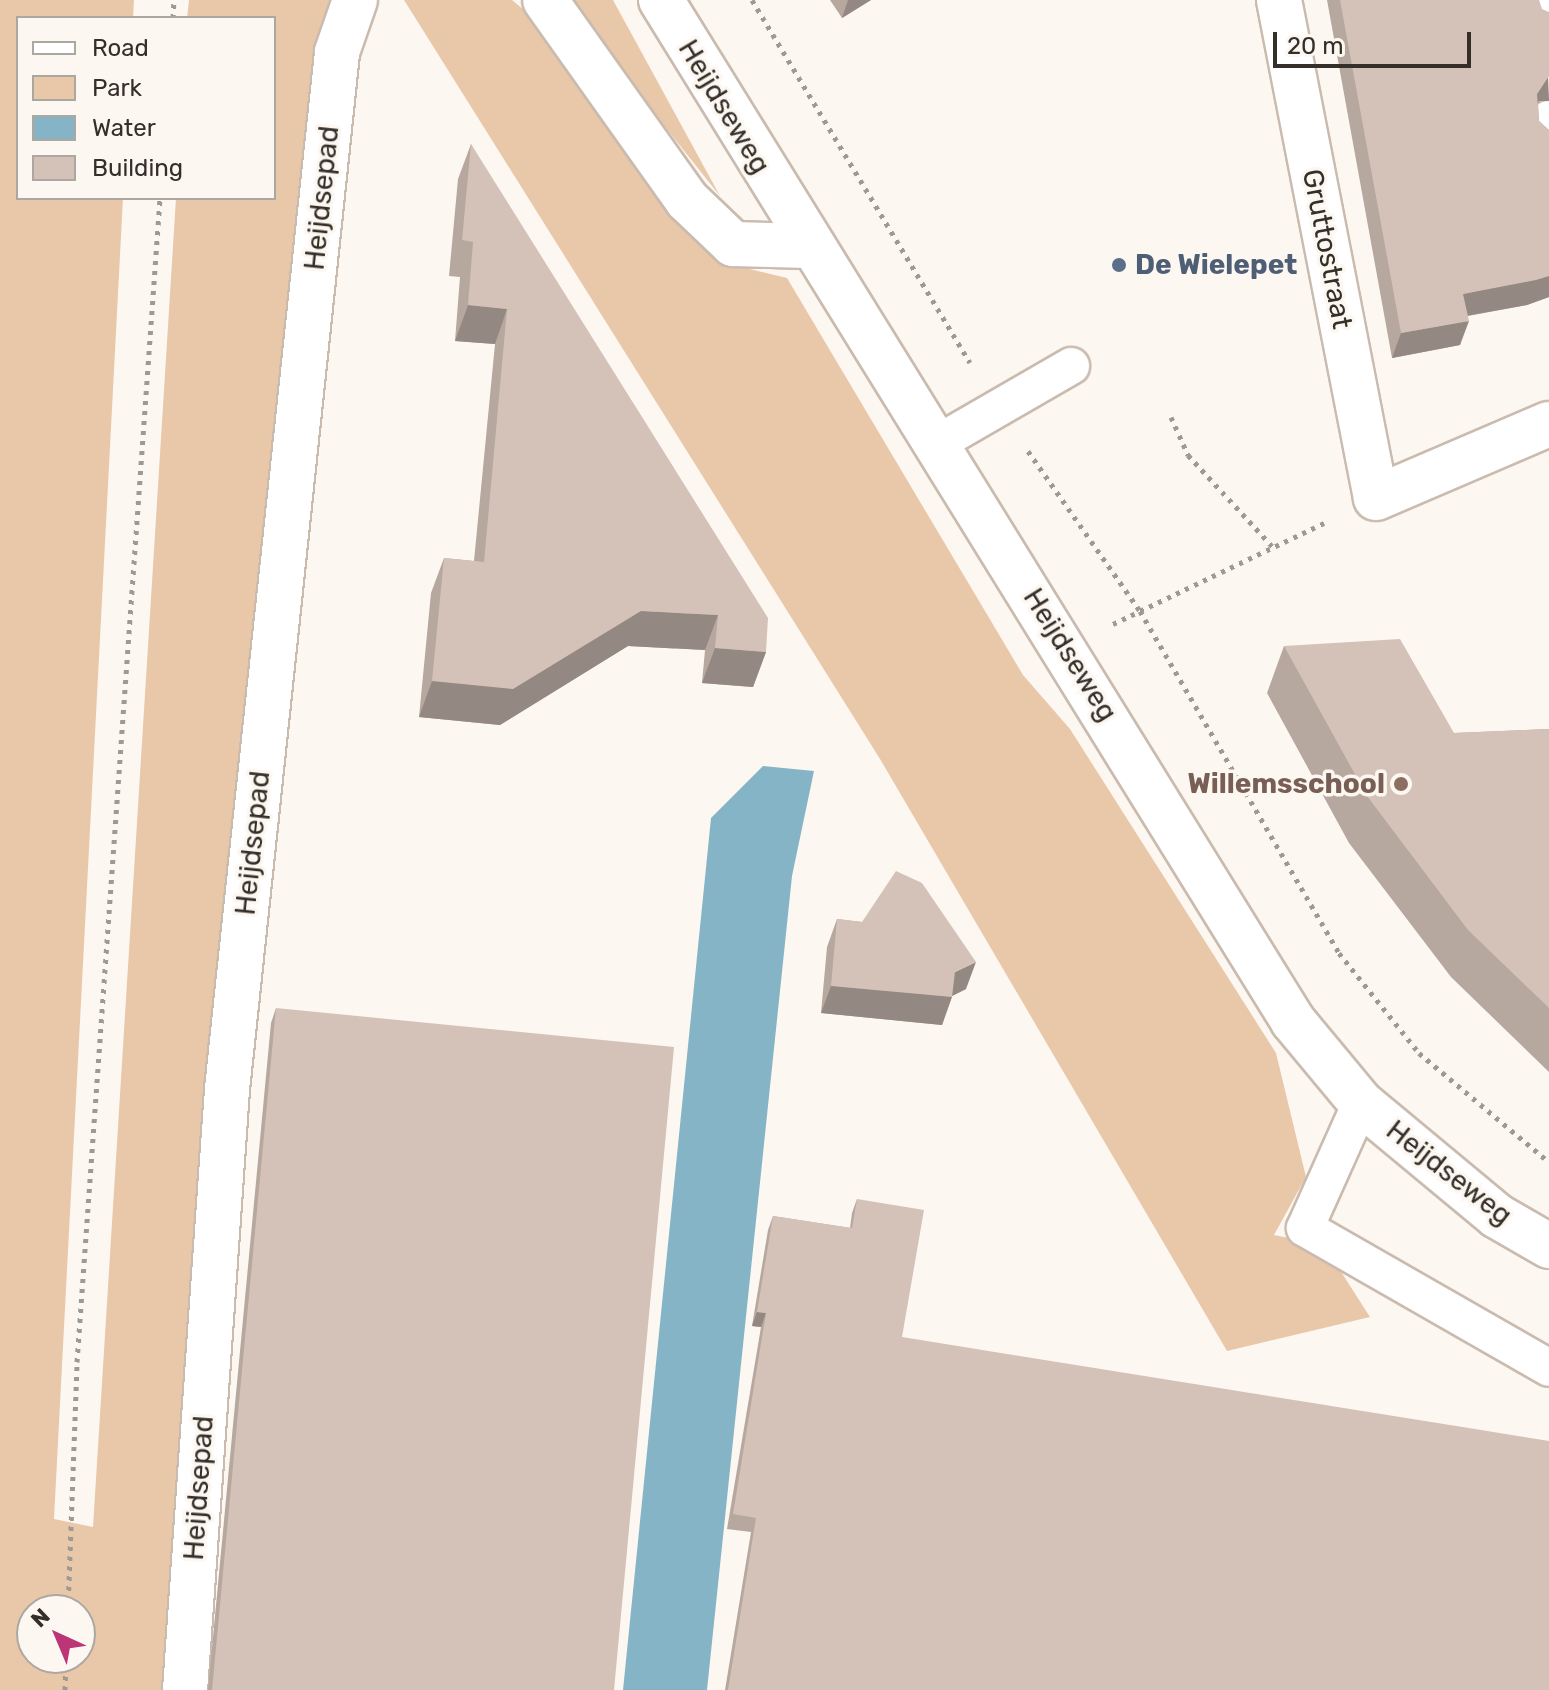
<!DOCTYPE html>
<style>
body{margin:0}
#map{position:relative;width:1549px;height:1690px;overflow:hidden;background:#fdf7f2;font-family:Rubik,sans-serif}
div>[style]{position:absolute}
.green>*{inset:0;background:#e9c8aa}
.water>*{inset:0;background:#84b4c5}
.path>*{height:5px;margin-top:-2.5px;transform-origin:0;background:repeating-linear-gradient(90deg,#9f9994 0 4px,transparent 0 10px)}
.roads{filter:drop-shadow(2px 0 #cabbaf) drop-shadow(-2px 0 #cabbaf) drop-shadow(0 2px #cabbaf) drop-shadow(0 -2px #cabbaf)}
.lane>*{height:36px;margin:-18px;padding:0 18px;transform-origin:18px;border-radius:18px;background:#fff}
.street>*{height:44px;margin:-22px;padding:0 22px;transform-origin:22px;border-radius:22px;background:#fff}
.secondary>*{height:44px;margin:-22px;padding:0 22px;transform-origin:22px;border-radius:22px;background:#fff}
.wall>*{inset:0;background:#b6a79f}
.shaded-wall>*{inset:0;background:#948882}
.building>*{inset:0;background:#d4c2b9}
.dots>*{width:22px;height:22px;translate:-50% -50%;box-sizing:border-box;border:4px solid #fdf7f2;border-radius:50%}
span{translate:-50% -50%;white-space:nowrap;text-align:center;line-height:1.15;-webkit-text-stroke:7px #fdf7f2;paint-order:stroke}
.street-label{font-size:28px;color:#352f2a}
.service-label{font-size:28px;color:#4e5e75;font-weight:700}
.left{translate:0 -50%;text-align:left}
.education-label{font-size:28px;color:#785e54;font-weight:700}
.right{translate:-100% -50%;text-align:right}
.legend{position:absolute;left:16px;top:16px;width:260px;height:184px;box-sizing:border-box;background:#fdf7f2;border:2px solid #ada7a2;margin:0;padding:10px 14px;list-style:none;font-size:24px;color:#352f2a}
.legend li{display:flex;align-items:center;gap:16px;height:40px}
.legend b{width:40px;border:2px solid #ada7a2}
.north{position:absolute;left:16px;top:1594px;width:80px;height:80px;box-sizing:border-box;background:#fdf7f2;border:2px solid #ada7a2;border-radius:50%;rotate:316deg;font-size:22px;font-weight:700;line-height:32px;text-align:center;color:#352f2a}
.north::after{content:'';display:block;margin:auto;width:28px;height:36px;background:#bb3577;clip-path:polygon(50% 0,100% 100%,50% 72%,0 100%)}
.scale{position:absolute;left:1273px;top:32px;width:198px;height:36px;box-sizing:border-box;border:4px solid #352f2a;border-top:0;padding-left:10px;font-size:24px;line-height:28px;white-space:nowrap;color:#352f2a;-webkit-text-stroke:6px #fdf7f2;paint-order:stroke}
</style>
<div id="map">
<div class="green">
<div style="clip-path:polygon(evenodd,0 0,134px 0,133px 18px,18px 18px,18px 198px,123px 198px,54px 1519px,93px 1527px,176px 198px,274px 198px,274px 18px,187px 18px,189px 0,329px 0,313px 95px,173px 1690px,0 1690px,0 0,32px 1610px,80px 1610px,80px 1658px,32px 1658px,32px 1610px)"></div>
<div style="clip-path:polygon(404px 0,512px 0,543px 26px,725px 263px,787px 278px,1023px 675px,1070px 729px,1276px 1053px,1306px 1177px,1274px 1235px,1324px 1245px,1370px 1317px,1227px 1351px,880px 759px)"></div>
<div style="clip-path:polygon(564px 0,613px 0,720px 196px)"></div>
</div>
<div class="water">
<div style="clip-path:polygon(763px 766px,814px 771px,792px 876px,707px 1690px,623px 1690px,711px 818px)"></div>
</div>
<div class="path">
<div style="left:752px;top:0;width:423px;rotate:59deg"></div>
<div style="left:173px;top:18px;width:18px;rotate:-87deg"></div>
<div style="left:1171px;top:417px;width:42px;rotate:65.9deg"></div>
<div style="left:1188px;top:455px;width:125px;rotate:47.3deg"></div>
<div style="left:1028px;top:451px;width:195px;rotate:55deg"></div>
<div style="left:1140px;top:611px;width:396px;rotate:59.8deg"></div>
<div style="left:1339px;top:953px;width:128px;rotate:51.3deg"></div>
<div style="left:1419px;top:1053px;width:170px;rotate:40deg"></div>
<div style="left:1113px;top:624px;width:234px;rotate:-25.6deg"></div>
<div style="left:68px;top:1610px;width:248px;rotate:-87.9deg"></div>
<div style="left:77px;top:1362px;width:1167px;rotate:-85.92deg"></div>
<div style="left:65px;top:1690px;width:32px;rotate:-88deg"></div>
</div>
<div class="roads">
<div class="lane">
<div style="left:1545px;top:0;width:20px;rotate:79deg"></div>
<div style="left:1549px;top:119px;width:17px;rotate:90deg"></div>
<div style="left:936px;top:444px;width:156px;rotate:-30deg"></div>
<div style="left:1361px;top:1103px;width:137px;rotate:114.1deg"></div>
<div style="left:1305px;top:1228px;width:281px;rotate:29.8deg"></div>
</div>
<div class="street">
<div style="left:545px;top:0;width:245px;rotate:54.6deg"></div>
<div style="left:687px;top:200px;width:64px;rotate:43.7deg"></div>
<div style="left:733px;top:244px;width:75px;rotate:1.5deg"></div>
<div style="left:1279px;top:0;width:507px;rotate:78.98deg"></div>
<div style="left:1376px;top:498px;width:188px;rotate:-23.2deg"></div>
<div style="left:185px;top:1690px;width:602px;rotate:-86deg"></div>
<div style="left:227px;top:1089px;width:1043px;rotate:-83.94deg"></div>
<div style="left:337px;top:52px;width:55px;rotate:-70.9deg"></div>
</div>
<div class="secondary">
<div style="left:661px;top:0;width:1201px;rotate:58.24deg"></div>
<div style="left:1293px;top:1021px;width:107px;rotate:50.3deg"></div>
<div style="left:1361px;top:1103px;width:177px;rotate:39.7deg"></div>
<div style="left:1497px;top:1216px;width:60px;rotate:30deg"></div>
</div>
</div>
<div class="wall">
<div style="clip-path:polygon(830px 0,871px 0,842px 18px)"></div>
<div style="clip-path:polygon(1327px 0,1539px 0,1549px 101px,1539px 101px,1538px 103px,1539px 121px,1549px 130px,1549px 297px,1527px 305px,1468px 316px,1460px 345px,1392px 358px)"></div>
<div style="clip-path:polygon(471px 144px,766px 652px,753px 687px,702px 683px,705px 650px,628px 646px,500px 725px,419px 717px,431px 593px,444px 558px,474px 561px,495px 344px,455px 341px,460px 277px,449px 276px,458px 179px)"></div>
<div style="clip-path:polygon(1284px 646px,1454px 733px,1549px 729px,1549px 1072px,1451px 977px,1349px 843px,1267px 693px)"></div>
<div style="clip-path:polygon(837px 919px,862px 922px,966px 989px,952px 996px,942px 1025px,821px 1013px,827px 947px)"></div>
<div style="clip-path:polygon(276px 1008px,614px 1690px,208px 1690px,271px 1023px)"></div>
<div style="clip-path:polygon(857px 1199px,902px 1337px,1549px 1690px,725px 1690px,751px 1532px,727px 1529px,761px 1327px,752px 1326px,768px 1230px,773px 1216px,850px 1228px,852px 1213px)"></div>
</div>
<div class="shaded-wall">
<div style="clip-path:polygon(848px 0,871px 0,842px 18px)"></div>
<div style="clip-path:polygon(1548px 76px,1549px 101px,1539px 101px,1528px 118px,1537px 94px)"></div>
<div style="clip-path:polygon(1549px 276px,1549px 297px,1527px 305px,1454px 318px,1463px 294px)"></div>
<div style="clip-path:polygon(468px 305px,507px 309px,495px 344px,455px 341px)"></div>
<div style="clip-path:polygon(1469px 321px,1460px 345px,1392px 358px,1401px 333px)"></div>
<div style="clip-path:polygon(641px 611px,718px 615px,705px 650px,628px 646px,500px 725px,419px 717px,432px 681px)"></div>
<div style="clip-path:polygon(715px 648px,766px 652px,753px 687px,702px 683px)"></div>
<div style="clip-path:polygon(976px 962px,966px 989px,950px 997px,952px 997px,942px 1025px,821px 1013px,831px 986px,955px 972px)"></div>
<div style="clip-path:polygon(757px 1312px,766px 1313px,761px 1327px,752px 1326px)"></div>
</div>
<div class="building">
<div style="clip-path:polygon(1340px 0,1539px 0,1542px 9px,1549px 12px,1549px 76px,1537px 94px,1539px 121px,1549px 130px,1549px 276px,1536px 280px,1463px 294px,1469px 321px,1401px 333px)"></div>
<div style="clip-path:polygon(471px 144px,768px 618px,766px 652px,715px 648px,718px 615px,641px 611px,513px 689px,432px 681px,444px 558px,484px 562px,507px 309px,468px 305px,473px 242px,462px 240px)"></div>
<div style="clip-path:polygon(1400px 639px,1454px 733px,1549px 729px,1549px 1008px,1468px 930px,1367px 796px,1284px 646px)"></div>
<div style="clip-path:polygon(896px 871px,922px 883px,976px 962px,955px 972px,952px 997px,831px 986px,837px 919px,862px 922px)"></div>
<div style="clip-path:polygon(276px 1008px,674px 1047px,614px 1690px,212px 1690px)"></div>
<div style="clip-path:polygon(857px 1199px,924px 1210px,902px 1337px,1549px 1441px,1549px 1690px,728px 1690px,756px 1518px,733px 1514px,766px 1313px,757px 1312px,773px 1216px,852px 1228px)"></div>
</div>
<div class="dots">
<div style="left:1119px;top:265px;background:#5c6f8a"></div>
<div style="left:1401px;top:784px;background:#8d6e63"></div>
</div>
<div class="street-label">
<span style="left:724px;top:107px;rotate:59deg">Heijdseweg</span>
<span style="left:322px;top:198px;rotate:-84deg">Heijdsepad</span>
<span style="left:1327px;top:249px;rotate:79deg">Gruttostraat</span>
<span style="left:1070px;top:655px;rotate:58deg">Heijdseweg</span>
<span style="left:253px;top:843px;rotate:-84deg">Heijdsepad</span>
<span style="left:1449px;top:1173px;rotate:38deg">Heijdseweg</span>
<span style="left:199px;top:1488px;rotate:-86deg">Heijdsepad</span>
</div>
<div class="service-label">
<span class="left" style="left:1135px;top:265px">De Wielepet</span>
</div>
<div class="education-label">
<span class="right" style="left:1385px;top:784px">Willemsschool</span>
</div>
<ul class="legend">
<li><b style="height:10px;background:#fff"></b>Road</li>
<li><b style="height:22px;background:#e9c8aa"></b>Park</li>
<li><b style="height:22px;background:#84b4c5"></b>Water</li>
<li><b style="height:22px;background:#d4c2b9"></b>Building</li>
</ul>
<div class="north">N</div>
<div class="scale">20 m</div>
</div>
